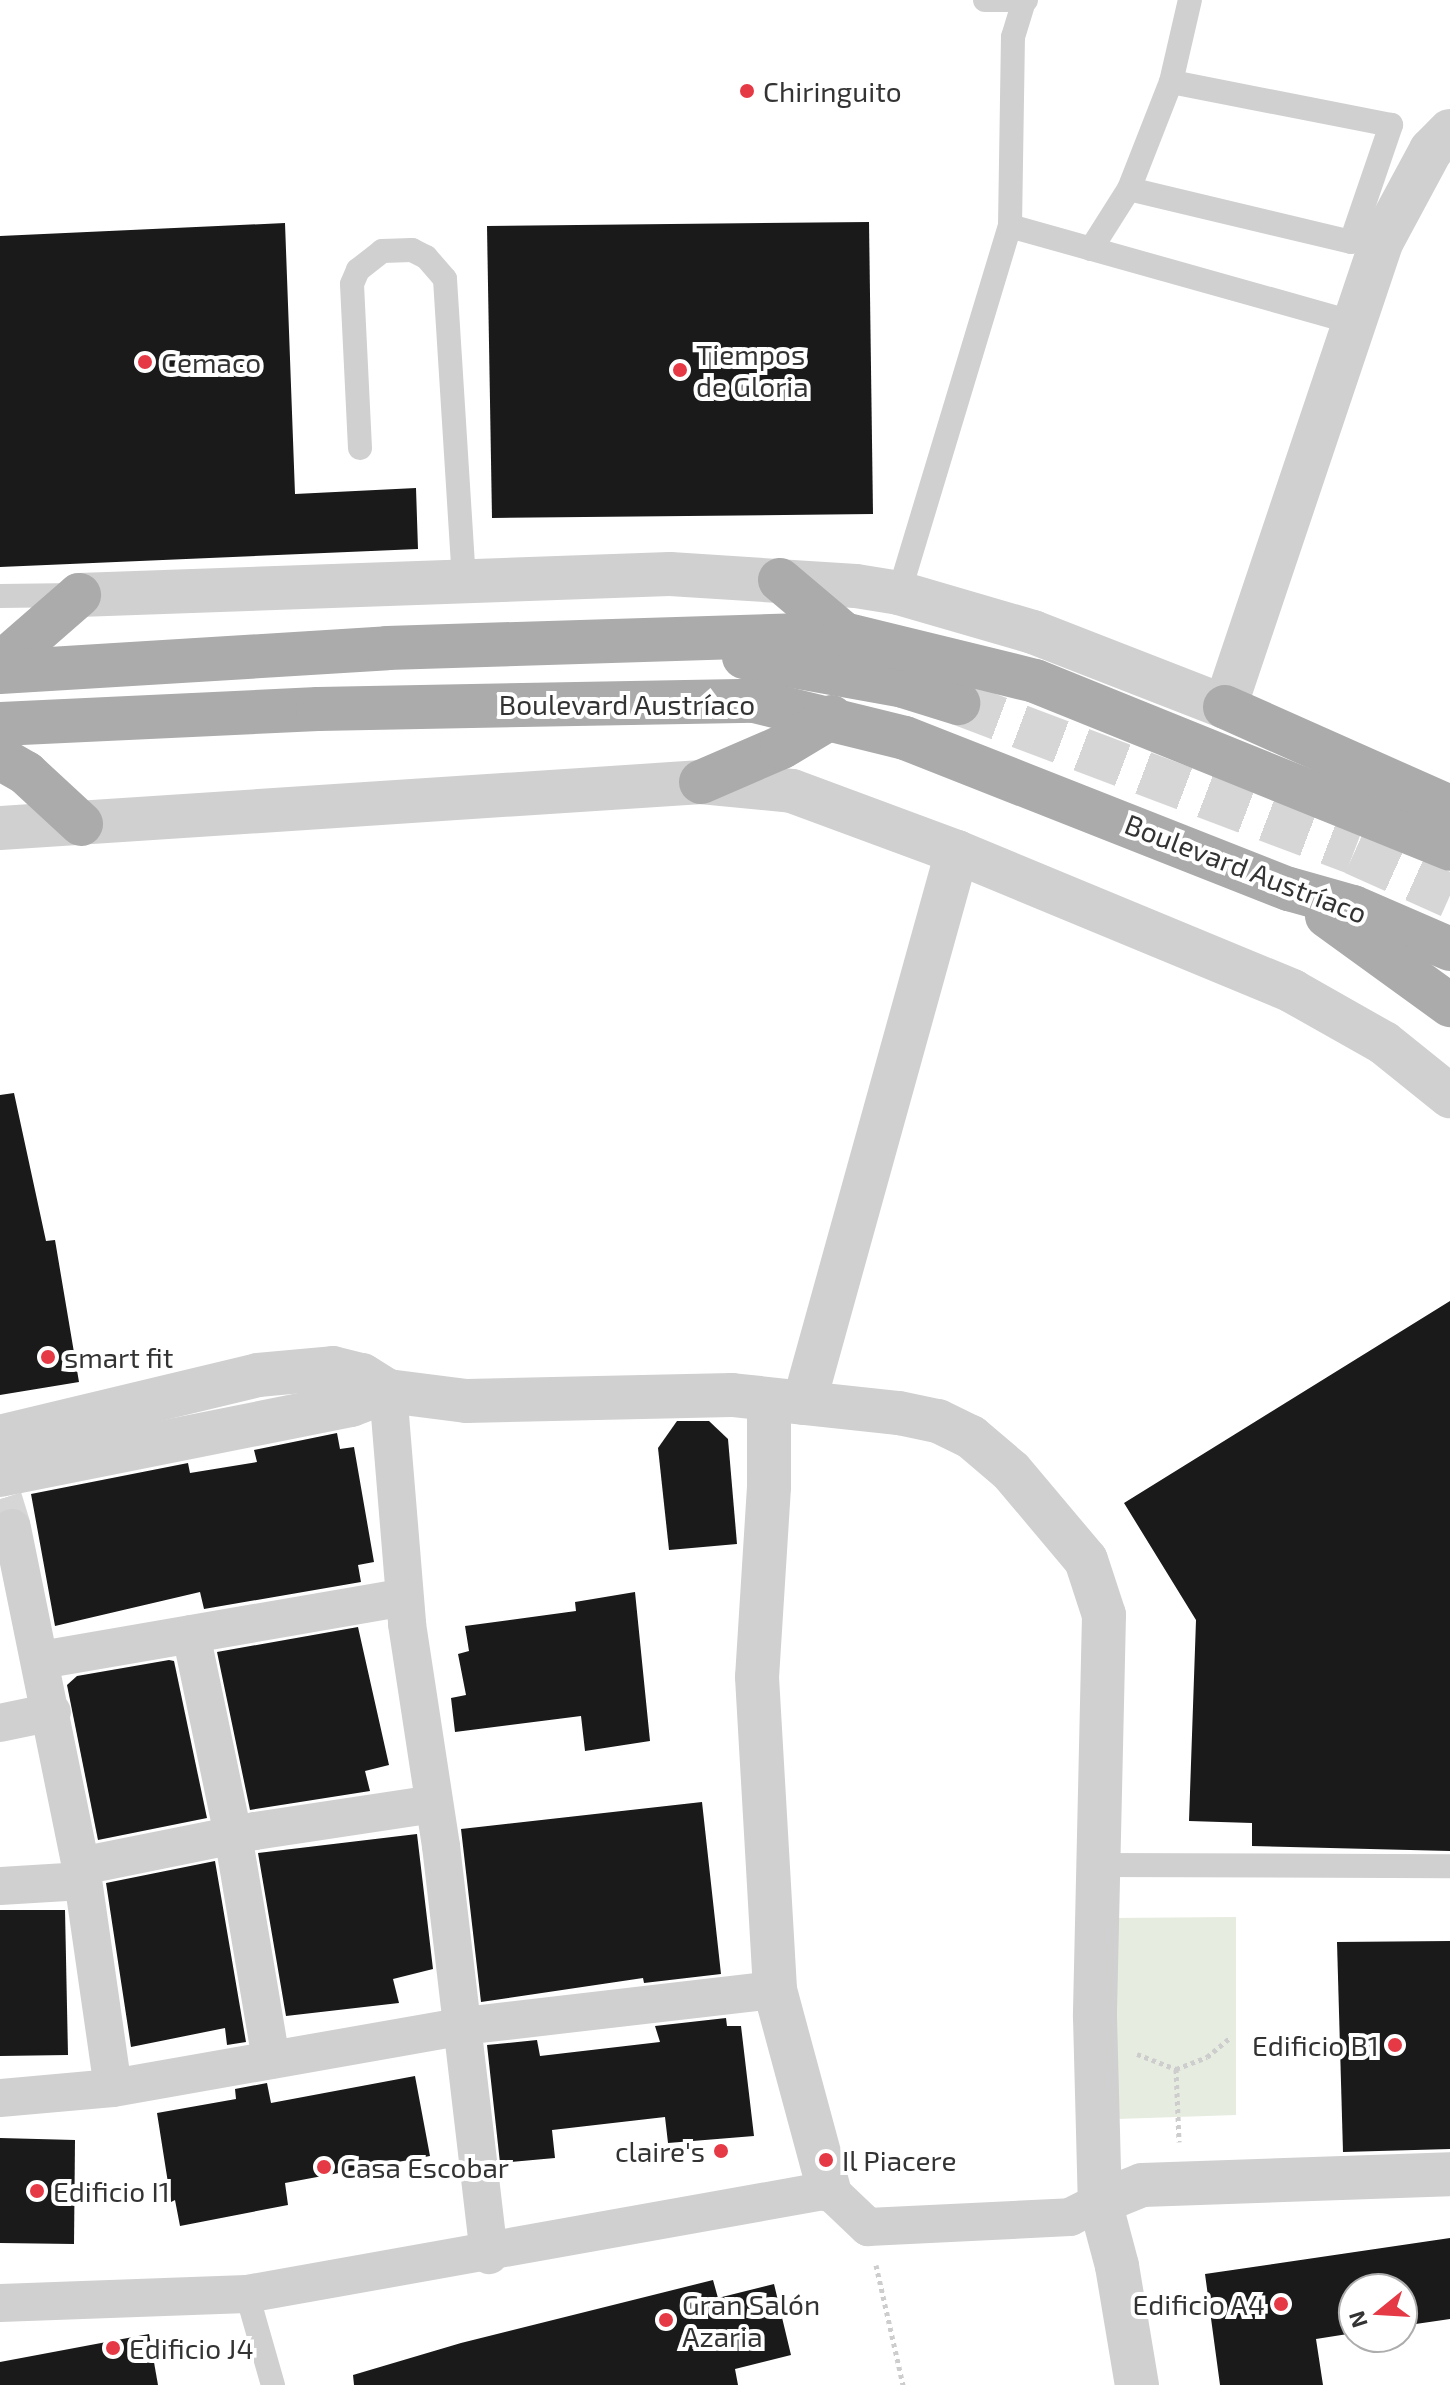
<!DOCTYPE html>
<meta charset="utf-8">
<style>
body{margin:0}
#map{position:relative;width:1450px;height:2385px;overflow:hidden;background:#fff;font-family:"Exo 2",sans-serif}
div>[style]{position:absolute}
.green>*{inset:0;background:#e6ecdf}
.building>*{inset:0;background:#1a1a1a}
.pedestrian-tunnel>*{height:38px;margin-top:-19px;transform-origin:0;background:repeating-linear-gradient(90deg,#d6d6d6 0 38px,transparent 0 57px)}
.primary-tunnel>*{height:44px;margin-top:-22px;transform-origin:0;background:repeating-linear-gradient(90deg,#d6d6d6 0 44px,transparent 0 66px)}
.path>*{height:5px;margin-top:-2.5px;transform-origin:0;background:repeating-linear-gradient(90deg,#cdcdcd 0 4px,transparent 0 8px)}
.service>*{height:24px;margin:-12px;padding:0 12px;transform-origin:12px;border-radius:12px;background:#d0d0d0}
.pedestrian>*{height:38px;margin:-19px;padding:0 19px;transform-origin:19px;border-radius:19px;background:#d0d0d0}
.minor>*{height:44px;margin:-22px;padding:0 22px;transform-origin:22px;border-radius:22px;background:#d0d0d0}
.primary>*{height:44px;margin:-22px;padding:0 22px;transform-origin:22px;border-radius:22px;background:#ababab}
.dots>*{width:22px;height:22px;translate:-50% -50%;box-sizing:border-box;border:4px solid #fff;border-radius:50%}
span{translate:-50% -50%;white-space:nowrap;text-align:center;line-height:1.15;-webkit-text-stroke:8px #fff;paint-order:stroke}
.poi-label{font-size:28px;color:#333}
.left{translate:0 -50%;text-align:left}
.right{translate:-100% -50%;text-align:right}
.street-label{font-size:28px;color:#333}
.north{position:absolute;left:1338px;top:2273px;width:80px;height:80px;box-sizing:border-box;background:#fff;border:2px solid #adadad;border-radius:50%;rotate:252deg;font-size:22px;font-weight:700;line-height:32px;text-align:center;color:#333}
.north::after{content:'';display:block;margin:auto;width:28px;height:36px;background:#e63946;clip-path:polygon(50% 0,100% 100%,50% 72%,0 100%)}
</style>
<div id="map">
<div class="green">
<div style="clip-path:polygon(1236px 1917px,1236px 2115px,1117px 2119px,1112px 1918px)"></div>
</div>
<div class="building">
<div style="clip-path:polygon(869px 222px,873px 514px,492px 518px,487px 226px)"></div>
<div style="clip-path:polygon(285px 223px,295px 494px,416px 488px,418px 549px,0 567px,0 236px)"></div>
<div style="clip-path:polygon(14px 1093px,46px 1241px,55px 1240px,79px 1382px,0 1395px,0 1095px)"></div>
<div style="clip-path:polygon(1450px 1301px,1450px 1851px,1252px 1846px,1252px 1823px,1189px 1821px,1196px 1620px,1124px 1503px)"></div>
<div style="clip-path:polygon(677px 1421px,709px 1421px,728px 1439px,737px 1544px,669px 1550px,658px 1448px)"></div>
<div style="clip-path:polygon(337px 1433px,340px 1449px,354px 1447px,374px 1562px,358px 1565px,361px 1582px,204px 1609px,200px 1592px,55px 1626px,31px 1494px,188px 1463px,190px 1473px,257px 1462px,254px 1450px)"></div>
<div style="clip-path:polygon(635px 1592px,650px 1741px,585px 1751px,581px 1716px,455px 1732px,451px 1698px,466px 1695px,458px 1654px,469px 1651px,465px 1626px,576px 1611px,575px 1602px)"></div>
<div style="clip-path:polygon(358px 1627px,389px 1765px,365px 1771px,370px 1791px,250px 1810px,217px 1652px)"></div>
<div style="clip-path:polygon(169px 1660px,174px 1661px,207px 1818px,98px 1840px,67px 1685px,77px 1676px)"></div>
<div style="clip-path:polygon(702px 1802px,721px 1974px,644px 1983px,643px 1978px,481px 2002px,461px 1829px)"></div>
<div style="clip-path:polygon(417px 1834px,433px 1969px,393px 1979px,399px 2003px,286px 2016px,258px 1853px)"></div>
<div style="clip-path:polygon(215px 1861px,246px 2042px,227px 2045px,225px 2028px,131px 2047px,106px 1883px)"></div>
<div style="clip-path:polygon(0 1910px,65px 1910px,68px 2055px,0 2056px)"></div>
<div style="clip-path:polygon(1450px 1941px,1450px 2149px,1343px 2152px,1337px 1942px)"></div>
<div style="clip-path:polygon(726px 2018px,727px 2026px,741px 2026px,754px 2136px,668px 2143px,665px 2117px,552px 2130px,555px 2158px,500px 2163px,487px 2045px,537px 2040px,540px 2056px,660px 2042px,655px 2026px)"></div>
<div style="clip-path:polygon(415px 2076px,430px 2156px,285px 2183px,288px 2205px,180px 2226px,175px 2200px,171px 2202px,157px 2113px,236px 2099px,235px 2089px,267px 2083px,271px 2103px)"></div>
<div style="clip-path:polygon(0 2138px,75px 2140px,74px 2244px,0 2243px)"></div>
<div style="clip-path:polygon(1450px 2238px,1450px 2319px,1402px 2326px,1402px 2289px,1354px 2289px,1354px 2333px,1316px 2339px,1323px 2385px,1220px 2385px,1205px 2274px)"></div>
<div style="clip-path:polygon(713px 2280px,718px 2298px,774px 2284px,791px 2355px,735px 2369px,738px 2385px,354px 2385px,353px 2375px,461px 2343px)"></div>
<div style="clip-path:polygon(149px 2334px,158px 2385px,0 2385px,0 2362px)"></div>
</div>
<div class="pedestrian-tunnel">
<div style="left:3px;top:1498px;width:31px;rotate:73deg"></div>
</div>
<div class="primary-tunnel">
<div style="left:958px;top:703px;width:423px;rotate:20.7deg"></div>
<div style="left:1354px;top:853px;width:105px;rotate:24.1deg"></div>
</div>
<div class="path">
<div style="left:1137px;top:2054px;width:42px;rotate:21deg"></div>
<div style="left:1176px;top:2069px;width:33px;rotate:-21deg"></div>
<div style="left:1207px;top:2057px;width:31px;rotate:-40deg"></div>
<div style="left:1176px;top:2069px;width:73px;rotate:87.6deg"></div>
<div style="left:876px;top:2265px;width:123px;rotate:77.3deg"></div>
</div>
<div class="service">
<div style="left:985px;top:0;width:41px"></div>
<div style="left:1129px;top:189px;width:228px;rotate:13.4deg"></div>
<div style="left:1351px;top:242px;width:124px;rotate:-71.1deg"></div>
<div style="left:1391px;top:125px;width:224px;rotate:-168.9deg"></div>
<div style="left:1010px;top:226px;width:362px;rotate:15.7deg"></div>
<div style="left:1091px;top:249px;width:71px;rotate:-57.7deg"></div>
<div style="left:1129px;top:189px;width:115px;rotate:-68.6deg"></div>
<div style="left:1171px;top:82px;width:84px;rotate:-77deg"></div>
<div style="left:360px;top:448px;width:164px;rotate:-92.8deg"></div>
<div style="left:352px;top:284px;width:15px;rotate:-67deg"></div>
<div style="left:358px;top:270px;width:31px;rotate:-38deg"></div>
<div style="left:382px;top:251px;width:30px;rotate:-2deg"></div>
<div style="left:412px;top:250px;width:16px;rotate:27deg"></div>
<div style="left:426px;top:257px;width:29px;rotate:49deg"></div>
<div style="left:445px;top:279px;width:300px;rotate:86.4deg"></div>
<div style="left:899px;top:593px;width:383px;rotate:-73.2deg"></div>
<div style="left:1010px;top:226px;width:189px;rotate:-89.1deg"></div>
<div style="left:1013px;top:37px;width:38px;rotate:-73deg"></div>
<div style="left:0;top:596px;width:76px;rotate:-0.8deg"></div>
<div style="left:1097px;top:1865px;width:353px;rotate:0.2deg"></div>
<div style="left:247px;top:2294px;width:95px;rotate:74.1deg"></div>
</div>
<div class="pedestrian">
<div style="left:388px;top:1391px;width:234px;rotate:85.3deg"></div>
<div style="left:407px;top:1624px;width:225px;rotate:81.3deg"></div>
<div style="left:441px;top:1846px;width:412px;rotate:83.3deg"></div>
<div style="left:12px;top:1528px;width:345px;rotate:78.5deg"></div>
<div style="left:81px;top:1866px;width:224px;rotate:81.8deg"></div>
<div style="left:191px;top:1634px;width:205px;rotate:78.2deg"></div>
<div style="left:233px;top:1835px;width:228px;rotate:80.4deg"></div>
<div style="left:41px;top:1660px;width:368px;rotate:-9.8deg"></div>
<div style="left:0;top:1723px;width:53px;rotate:-11.9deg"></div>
<div style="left:81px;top:1866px;width:177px;rotate:-11.4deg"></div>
<div style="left:255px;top:1831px;width:181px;rotate:-8.6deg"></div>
<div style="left:0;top:1886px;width:83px;rotate:-3.4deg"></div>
<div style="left:0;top:2098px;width:113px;rotate:-5.1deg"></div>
<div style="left:113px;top:2088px;width:355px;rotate:-10deg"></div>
<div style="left:463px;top:2026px;width:314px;rotate:-6.6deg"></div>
<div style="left:0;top:2303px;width:247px;rotate:-2.1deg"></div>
<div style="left:247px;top:2294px;width:591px;rotate:-10.13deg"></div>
<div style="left:829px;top:2190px;width:54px;rotate:43.5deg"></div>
<div style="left:868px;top:2227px;width:202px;rotate:-2.8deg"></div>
<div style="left:1070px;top:2217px;width:34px;rotate:-27deg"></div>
</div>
<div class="minor">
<div style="left:79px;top:595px;width:591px;rotate:-2.04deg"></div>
<div style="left:670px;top:574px;width:186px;rotate:3.7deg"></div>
<div style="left:856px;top:586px;width:44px;rotate:9.2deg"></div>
<div style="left:899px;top:593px;width:140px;rotate:16.2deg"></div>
<div style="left:1033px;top:632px;width:206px;rotate:21.3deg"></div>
<div style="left:1225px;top:707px;width:492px;rotate:-71.4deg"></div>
<div style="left:1382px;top:241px;width:103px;rotate:-61.7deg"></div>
<div style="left:1431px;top:150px;width:27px;rotate:-45deg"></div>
<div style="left:0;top:828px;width:703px;rotate:-3.75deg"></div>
<div style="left:701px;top:782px;width:91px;rotate:5.6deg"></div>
<div style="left:792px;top:791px;width:176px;rotate:20.3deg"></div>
<div style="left:957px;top:852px;width:363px;rotate:22.5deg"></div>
<div style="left:1292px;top:991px;width:106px;rotate:29.5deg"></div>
<div style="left:1384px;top:1043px;width:85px;rotate:38.8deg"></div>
<div style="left:769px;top:1402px;width:85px;rotate:90deg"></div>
<div style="left:769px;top:1487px;width:190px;rotate:93.6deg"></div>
<div style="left:757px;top:1677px;width:314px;rotate:86.7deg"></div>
<div style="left:775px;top:1990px;width:207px;rotate:74.9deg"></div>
<div style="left:804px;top:1403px;width:572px;rotate:-74.48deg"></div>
<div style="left:0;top:1437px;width:265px;rotate:-13.5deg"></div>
<div style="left:258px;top:1375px;width:75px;rotate:-5.3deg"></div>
<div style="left:333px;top:1368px;width:30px;rotate:14deg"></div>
<div style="left:362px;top:1375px;width:31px;rotate:32deg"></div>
<div style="left:388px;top:1391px;width:79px;rotate:7.3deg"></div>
<div style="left:466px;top:1401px;width:266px;rotate:-1.3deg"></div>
<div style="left:732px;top:1395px;width:168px;rotate:6.2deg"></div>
<div style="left:899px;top:1413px;width:40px;rotate:12deg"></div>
<div style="left:938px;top:1421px;width:37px;rotate:26deg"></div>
<div style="left:971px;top:1437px;width:52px;rotate:40.4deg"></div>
<div style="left:1011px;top:1471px;width:116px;rotate:49.9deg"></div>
<div style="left:1086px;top:1560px;width:58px;rotate:71.9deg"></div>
<div style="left:1104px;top:1615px;width:402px;rotate:91.3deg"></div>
<div style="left:1095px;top:2017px;width:185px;rotate:88.5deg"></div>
<div style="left:1100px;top:2202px;width:66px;rotate:75.1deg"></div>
<div style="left:1117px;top:2266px;width:121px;rotate:80.5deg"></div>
<div style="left:0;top:1475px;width:358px;rotate:-11.3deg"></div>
<div style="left:351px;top:1405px;width:40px;rotate:-21deg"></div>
<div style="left:1100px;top:2202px;width:45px;rotate:-22deg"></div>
<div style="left:1142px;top:2185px;width:308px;rotate:-2deg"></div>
</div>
<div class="primary">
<div style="left:780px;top:580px;width:84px;rotate:40.2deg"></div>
<div style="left:744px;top:657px;width:162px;rotate:10.3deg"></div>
<div style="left:903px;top:686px;width:58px;rotate:17.2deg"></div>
<div style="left:0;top:664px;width:105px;rotate:-41.1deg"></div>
<div style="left:0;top:672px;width:388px;rotate:-3.5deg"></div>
<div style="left:387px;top:648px;width:457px;rotate:-1.8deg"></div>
<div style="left:844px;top:634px;width:197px;rotate:13.8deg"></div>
<div style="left:1035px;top:681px;width:448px;rotate:22deg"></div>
<div style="left:1225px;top:707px;width:246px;rotate:24deg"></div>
<div style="left:0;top:724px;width:318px;rotate:-2.7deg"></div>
<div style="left:318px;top:709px;width:436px;rotate:-1.1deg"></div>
<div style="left:754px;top:701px;width:155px;rotate:13.8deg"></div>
<div style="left:905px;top:738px;width:413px;rotate:21.5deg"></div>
<div style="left:1289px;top:889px;width:66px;rotate:15.7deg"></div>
<div style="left:1353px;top:907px;width:106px;rotate:23.4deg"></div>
<div style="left:0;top:758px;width:30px;rotate:30deg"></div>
<div style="left:26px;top:773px;width:75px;rotate:42.8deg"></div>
<div style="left:701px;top:782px;width:88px;rotate:-23.4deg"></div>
<div style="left:782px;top:747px;width:58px;rotate:-31deg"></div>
<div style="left:1327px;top:916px;width:152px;rotate:35.9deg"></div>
</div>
<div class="dots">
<div style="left:747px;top:91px;background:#e63946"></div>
<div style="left:145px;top:362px;background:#e63946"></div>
<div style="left:680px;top:370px;background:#e63946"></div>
<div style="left:48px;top:1357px;background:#e63946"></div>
<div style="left:1395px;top:2045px;background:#e63946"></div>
<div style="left:721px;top:2151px;background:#e63946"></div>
<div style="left:826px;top:2160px;background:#e63946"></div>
<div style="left:324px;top:2167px;background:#e63946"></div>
<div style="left:37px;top:2191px;background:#e63946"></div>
<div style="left:1281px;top:2304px;background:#e63946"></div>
<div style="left:666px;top:2320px;background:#e63946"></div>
<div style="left:113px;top:2348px;background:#e63946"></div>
</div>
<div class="poi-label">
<span class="left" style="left:763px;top:91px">Chiringuito</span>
<span class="left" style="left:696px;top:370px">Tiempos<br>de Gloria</span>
<span class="left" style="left:161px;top:362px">Cemaco</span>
<span class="left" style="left:64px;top:1357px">smart fit</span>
<span class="right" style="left:1379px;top:2045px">Edificio B1</span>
<span class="right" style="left:705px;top:2151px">claire's</span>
<span class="left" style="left:842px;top:2160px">Il Piacere</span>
<span class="left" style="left:340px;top:2167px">Casa Escobar</span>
<span class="left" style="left:53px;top:2191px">Edificio I1</span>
<span class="left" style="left:682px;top:2320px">Gran Salón<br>Azaria</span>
<span class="right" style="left:1265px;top:2304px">Edificio A4</span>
<span class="left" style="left:129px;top:2348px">Edificio J4</span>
</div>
<div class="street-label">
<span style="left:627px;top:704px">Boulevard Austríaco</span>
<span style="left:1246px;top:868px;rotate:21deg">Boulevard Austríaco</span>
</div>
<div class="north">N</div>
</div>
